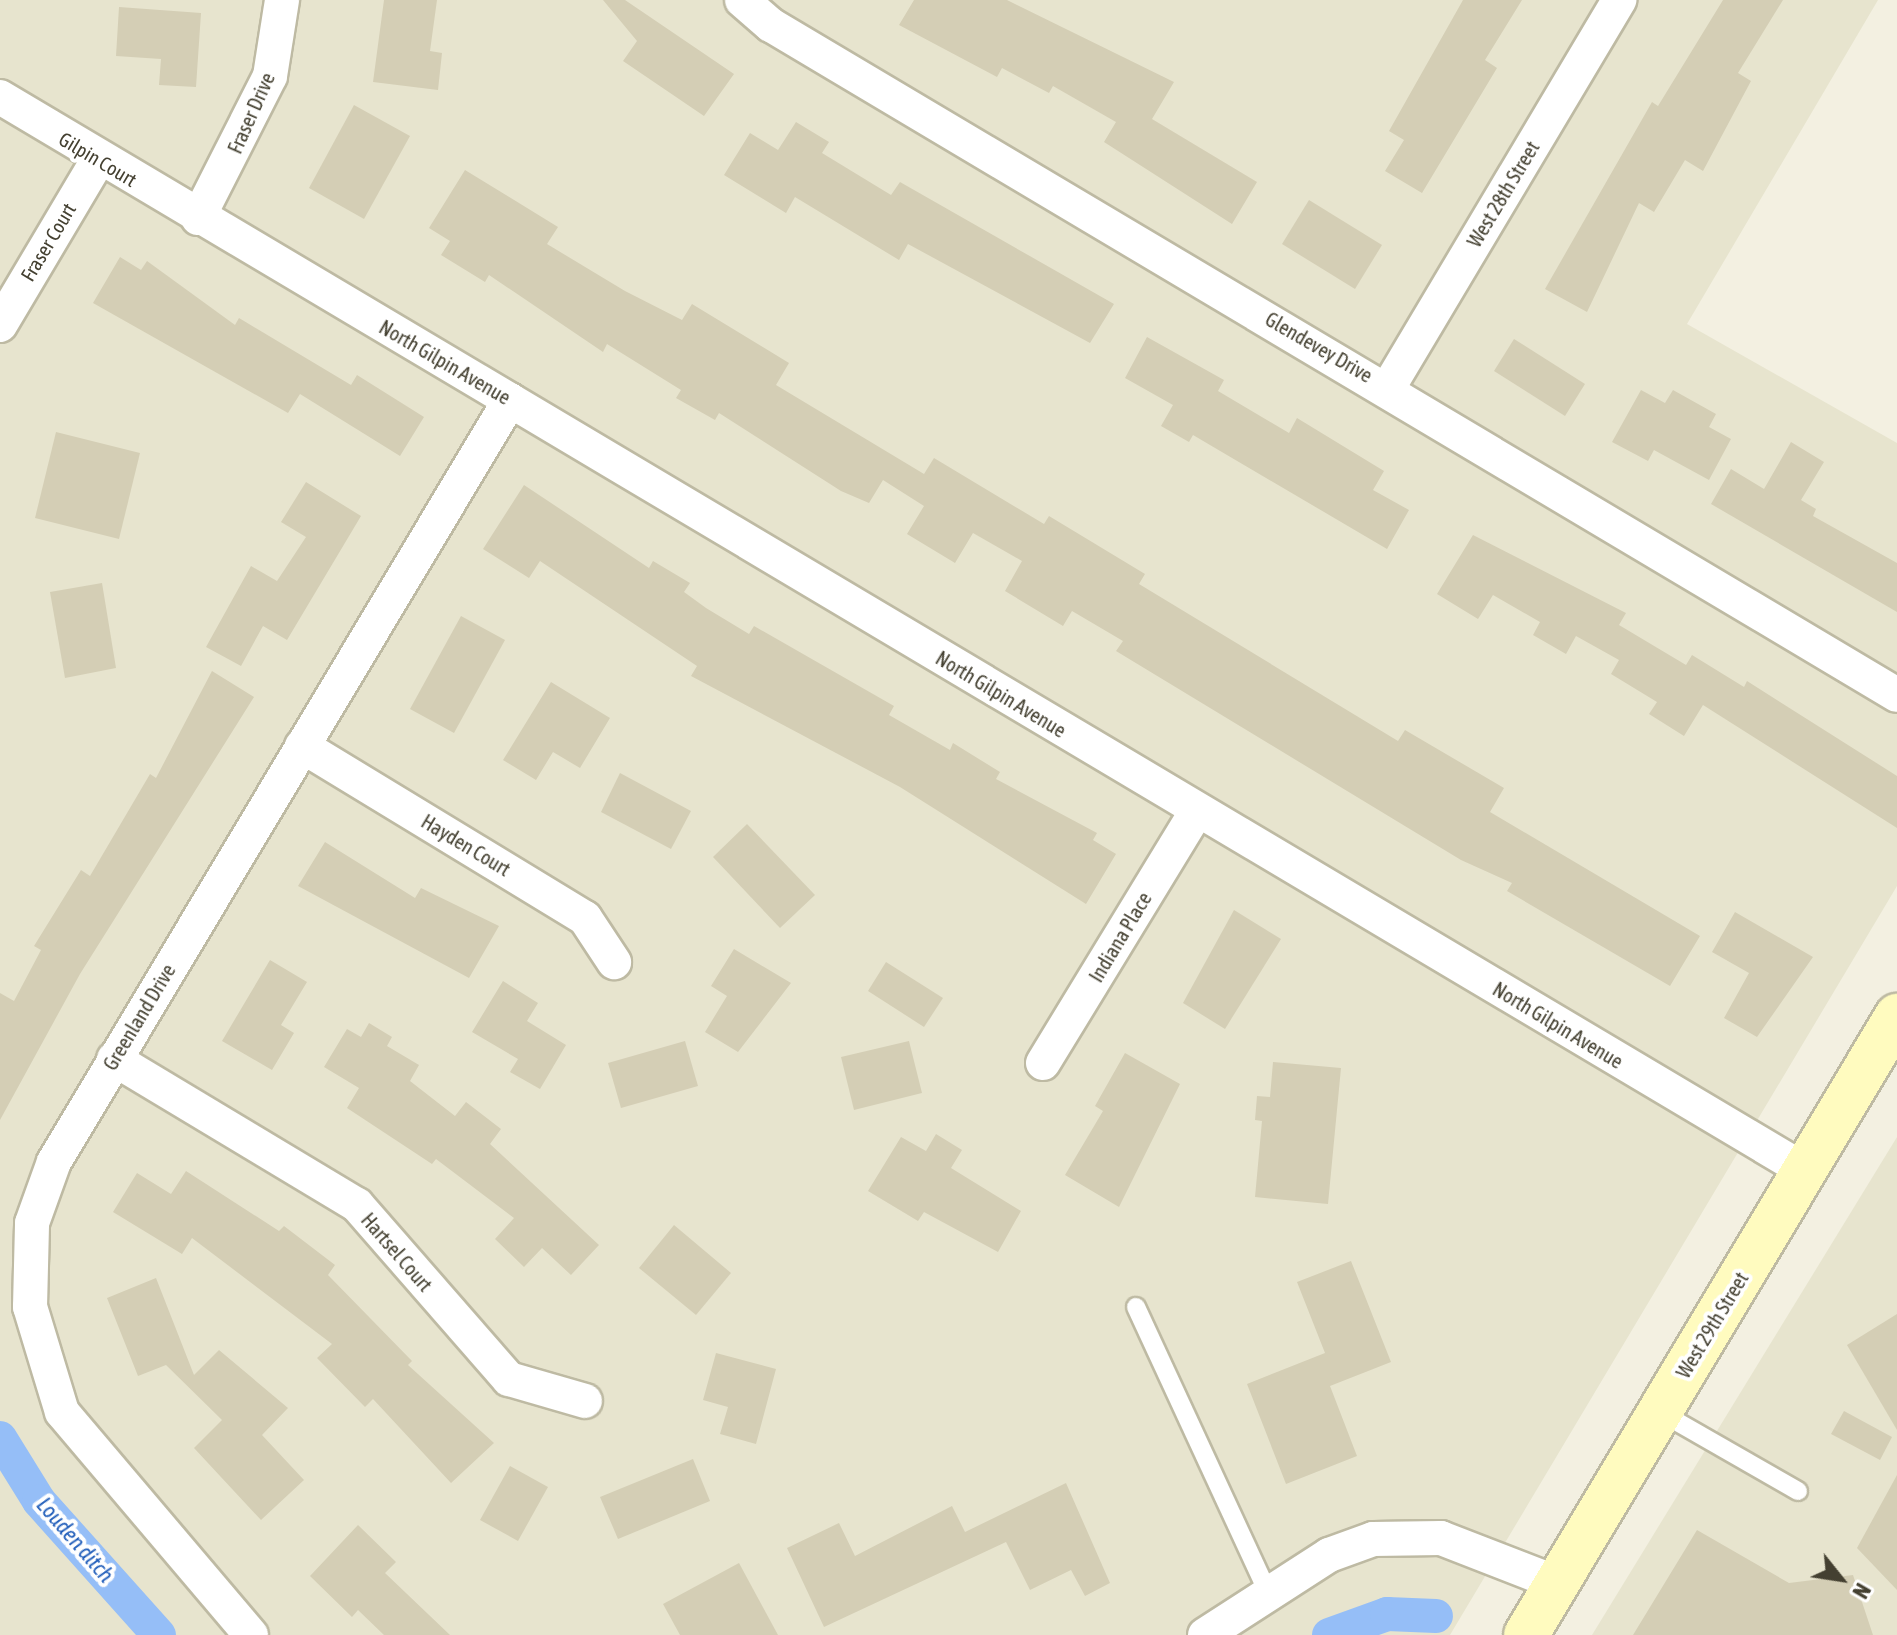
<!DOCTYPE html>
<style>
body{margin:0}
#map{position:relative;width:1897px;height:1635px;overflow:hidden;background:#f3f0e1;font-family:"Asap Condensed",sans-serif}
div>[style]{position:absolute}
.residential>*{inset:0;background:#e7e4ce}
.canal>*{height:34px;margin:-17px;padding:0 17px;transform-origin:17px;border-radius:17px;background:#95bef7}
.building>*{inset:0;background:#d4ceb5}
.roads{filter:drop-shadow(2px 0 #bebaa3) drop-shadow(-2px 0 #bebaa3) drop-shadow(0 2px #bebaa3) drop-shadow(0 -2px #bebaa3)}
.service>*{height:18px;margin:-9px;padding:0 9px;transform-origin:9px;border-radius:9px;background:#fff}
.minor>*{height:34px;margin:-17px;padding:0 17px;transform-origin:17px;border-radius:17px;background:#fff}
.secondary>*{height:44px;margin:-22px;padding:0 22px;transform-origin:22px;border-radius:22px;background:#fffbbf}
span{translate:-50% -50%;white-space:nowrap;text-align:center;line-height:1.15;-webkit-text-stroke:8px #fff;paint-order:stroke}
.street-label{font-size:20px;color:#444031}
.water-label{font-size:22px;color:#215eba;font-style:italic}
.north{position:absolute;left:1801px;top:1539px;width:80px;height:80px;-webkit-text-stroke:6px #fff;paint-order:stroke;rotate:120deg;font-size:22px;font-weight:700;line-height:32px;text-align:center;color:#444031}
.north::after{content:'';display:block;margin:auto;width:28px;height:36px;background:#444031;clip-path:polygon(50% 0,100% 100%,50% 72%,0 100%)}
</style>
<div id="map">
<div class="residential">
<div style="clip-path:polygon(0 0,1878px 0,1687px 324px,1897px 443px,1897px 886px,1450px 1635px,0 1635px)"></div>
<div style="clip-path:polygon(1897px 1137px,1897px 1635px,1592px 1635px)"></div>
</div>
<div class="canal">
<div style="left:0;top:1438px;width:74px;rotate:58.2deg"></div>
<div style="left:39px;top:1501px;width:180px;rotate:48.2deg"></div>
<div style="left:1329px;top:1635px;width:62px;rotate:-19.9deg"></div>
<div style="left:1387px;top:1614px;width:49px;rotate:2.3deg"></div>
</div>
<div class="building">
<div style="clip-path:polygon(384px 0,437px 0,430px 51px,442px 53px,438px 90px,373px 82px)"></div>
<div style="clip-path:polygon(603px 0,625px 0,734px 74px,704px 116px,623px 61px,637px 41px)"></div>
<div style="clip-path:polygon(914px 0,1007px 0,1174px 82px,1152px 119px,1257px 182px,1232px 224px,1104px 142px,1116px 122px,1053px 86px,1049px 93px,1002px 68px,997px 77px,899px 25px)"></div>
<div style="clip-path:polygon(1463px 0,1522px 0,1485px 60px,1497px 68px,1422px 193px,1385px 171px,1404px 140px,1389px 131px)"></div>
<div style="clip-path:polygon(1723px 0,1783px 0,1738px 73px,1751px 81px,1703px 171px,1685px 160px,1654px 212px,1639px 203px,1587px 312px,1545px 289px,1652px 102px,1658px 106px)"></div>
<div style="clip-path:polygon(119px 7px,201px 13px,196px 87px,159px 85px,161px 59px,116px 56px)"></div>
<div style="clip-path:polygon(354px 105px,410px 136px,364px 219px,309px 188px)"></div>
<div style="clip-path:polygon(796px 122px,829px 142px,822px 153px,891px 195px,900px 182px,1114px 304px,1090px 343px,908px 244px,899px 260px,795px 197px,786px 213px,724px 175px,750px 133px,778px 150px)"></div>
<div style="clip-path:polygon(465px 170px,558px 227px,547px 244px,625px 291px,682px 320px,692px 304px,789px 363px,776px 385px,924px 474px,934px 458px,1044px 524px,1049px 516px,1145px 574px,1139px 584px,1398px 741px,1405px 730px,1504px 788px,1490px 812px,1700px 936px,1670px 986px,1507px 891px,1512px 883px,1461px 860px,1116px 651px,1123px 641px,1072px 611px,1063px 626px,1005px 591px,1022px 561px,973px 533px,955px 563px,907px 534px,924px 506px,883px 480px,869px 503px,841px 491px,719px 413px,715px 420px,676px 398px,681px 390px,607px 344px,603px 352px,489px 275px,485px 282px,441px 255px,450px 241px,429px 228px)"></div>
<div style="clip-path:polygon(1309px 200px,1382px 245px,1355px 289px,1282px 244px)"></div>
<div style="clip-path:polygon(120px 257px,141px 270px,147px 261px,235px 325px,239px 318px,351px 385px,357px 375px,424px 417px,400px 456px,300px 394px,288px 413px,93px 303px)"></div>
<div style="clip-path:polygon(1147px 337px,1224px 380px,1218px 391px,1289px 433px,1297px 418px,1384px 471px,1373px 490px,1409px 510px,1387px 549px,1193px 435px,1189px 442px,1161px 426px,1173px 405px,1125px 378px)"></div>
<div style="clip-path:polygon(1514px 339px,1585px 384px,1565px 416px,1494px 371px)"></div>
<div style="clip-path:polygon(1641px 390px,1665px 403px,1673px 390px,1716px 414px,1709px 427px,1731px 439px,1709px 480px,1654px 450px,1648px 461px,1612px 442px)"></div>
<div style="clip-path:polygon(56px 432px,140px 453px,119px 539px,35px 518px)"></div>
<div style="clip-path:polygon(1791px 442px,1824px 462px,1801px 500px,1816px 509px,1813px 516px,1897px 563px,1897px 612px,1711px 504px,1731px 469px,1764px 489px)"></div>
<div style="clip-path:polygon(306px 482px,361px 516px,287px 640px,263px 626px,241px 666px,206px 647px,251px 566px,277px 581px,306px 537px,281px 522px)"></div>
<div style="clip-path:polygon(524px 485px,649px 568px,653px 561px,690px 583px,684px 592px,706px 608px,749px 634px,754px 626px,894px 706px,889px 715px,950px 750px,953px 743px,1000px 772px,996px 779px,1097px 833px,1093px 840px,1116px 854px,1086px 904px,900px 787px,691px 676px,697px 666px,540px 561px,529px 578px,483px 549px)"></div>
<div style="clip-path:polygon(1473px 535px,1626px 613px,1619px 625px,1686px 665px,1692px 655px,1744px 687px,1747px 681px,1897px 776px,1897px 828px,1703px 705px,1684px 736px,1649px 714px,1657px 702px,1611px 674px,1619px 660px,1576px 636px,1566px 654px,1533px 635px,1540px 622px,1493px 595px,1478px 619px,1437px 594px)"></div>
<div style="clip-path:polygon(102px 583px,116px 668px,65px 678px,50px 592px)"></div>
<div style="clip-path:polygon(461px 616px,505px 640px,454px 733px,410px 709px)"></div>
<div style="clip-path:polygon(212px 671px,254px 697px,80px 974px,0 1120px,0 993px,14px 1001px,41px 950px,34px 946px,81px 870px,90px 876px,150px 774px,156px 778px)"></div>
<div style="clip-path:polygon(551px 682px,610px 718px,580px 768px,553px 752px,536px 780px,503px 760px)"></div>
<div style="clip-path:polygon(620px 773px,691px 811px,671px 849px,601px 812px)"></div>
<div style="clip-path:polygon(747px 824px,815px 895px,780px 928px,713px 857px)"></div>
<div style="clip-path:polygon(325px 842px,415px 898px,421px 888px,499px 926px,469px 978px,298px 886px)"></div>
<div style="clip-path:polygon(1234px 910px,1281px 939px,1225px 1029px,1183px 1003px)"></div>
<div style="clip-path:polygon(1735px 912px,1813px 957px,1757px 1037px,1724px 1018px,1749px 973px,1712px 952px)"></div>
<div style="clip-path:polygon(734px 949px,791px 983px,738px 1052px,705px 1032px,727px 996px,711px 986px)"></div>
<div style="clip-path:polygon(270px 960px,307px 982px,281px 1025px,294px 1033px,272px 1070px,222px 1041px)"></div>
<div style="clip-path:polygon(886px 962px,943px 998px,924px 1027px,868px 991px)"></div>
<div style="clip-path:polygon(503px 981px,538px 1003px,527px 1021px,566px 1045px,540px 1089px,510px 1072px,518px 1059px,472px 1032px)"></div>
<div style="clip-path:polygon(369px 1023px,392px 1037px,387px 1046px,419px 1065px,410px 1081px,455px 1116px,466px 1102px,501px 1129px,490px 1144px,599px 1245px,571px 1275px,542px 1248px,524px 1267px,495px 1239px,514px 1218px,436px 1159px,432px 1164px,347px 1108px,359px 1088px,324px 1067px,347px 1029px,361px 1037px)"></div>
<div style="clip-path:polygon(685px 1041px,698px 1086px,621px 1108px,608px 1063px)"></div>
<div style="clip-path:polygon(909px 1041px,922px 1093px,854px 1110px,841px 1057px)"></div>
<div style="clip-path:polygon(1125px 1053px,1180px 1084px,1119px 1207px,1065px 1175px,1103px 1111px,1095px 1106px)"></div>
<div style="clip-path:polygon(1273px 1062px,1341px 1068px,1328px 1204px,1255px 1197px,1262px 1121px,1255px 1120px,1257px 1096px,1270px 1097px)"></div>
<div style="clip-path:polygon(936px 1134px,962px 1150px,951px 1168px,1021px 1211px,998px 1252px,924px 1212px,918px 1221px,868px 1191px,901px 1137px,926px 1151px)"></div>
<div style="clip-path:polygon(186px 1171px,279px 1231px,284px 1226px,335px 1265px,328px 1275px,412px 1361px,408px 1365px,494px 1443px,451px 1483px,373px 1399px,365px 1407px,317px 1358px,332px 1344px,192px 1238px,182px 1254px,113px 1212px,137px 1173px,171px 1194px)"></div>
<div style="clip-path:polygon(674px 1225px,731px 1273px,696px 1315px,639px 1268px)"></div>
<div style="clip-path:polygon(1351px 1261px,1391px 1362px,1330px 1386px,1357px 1456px,1286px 1484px,1247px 1384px,1325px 1353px,1297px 1282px)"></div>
<div style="clip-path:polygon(156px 1278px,194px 1375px,219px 1350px,288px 1408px,262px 1435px,304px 1480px,261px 1520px,194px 1448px,222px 1420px,166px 1365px,138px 1376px,107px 1298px)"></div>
<div style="clip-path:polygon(1897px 1314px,1897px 1430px,1847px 1345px)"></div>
<div style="clip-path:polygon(716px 1353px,776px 1369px,756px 1444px,720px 1434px,728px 1407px,703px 1400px)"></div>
<div style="clip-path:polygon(1844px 1411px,1892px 1437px,1880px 1460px,1831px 1434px)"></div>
<div style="clip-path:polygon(693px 1459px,710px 1501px,618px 1539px,600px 1497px)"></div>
<div style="clip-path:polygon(510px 1466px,548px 1487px,518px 1541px,480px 1520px)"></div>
<div style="clip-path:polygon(1897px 1475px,1897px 1590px,1857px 1548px)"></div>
<div style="clip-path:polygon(1066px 1483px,1110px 1583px,1085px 1596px,1071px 1570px,1030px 1590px,1006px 1542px,824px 1627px,787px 1548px,839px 1523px,855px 1556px,952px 1506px,965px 1532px)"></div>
<div style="clip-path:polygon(358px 1525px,396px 1562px,385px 1573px,450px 1635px,384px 1635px,358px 1610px,352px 1617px,310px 1576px)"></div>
<div style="clip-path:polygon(1697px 1530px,1789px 1583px,1853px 1575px,1873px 1635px,1633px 1635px)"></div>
<div style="clip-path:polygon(739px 1563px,778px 1635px,680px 1635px,663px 1604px)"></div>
</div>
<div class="roads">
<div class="service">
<div style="left:1136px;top:1307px;width:319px;rotate:65.2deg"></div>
<div style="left:1660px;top:1412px;width:159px;rotate:29.8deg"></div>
</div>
<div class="minor">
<div style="left:742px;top:0;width:38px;rotate:41deg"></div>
<div style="left:771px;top:25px;width:1310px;rotate:30.75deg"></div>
<div style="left:0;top:97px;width:2099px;rotate:30.74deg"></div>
<div style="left:198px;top:218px;width:159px;rotate:-63.1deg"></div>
<div style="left:270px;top:76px;width:77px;rotate:-81deg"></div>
<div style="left:0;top:325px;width:192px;rotate:-59.3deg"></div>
<div style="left:1388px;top:388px;width:452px;rotate:-59.2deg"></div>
<div style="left:302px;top:746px;width:331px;rotate:31.3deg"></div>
<div style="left:585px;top:918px;width:53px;rotate:56.6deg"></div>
<div style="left:114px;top:1059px;width:283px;rotate:31deg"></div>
<div style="left:357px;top:1205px;width:231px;rotate:48.9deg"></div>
<div style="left:509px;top:1379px;width:79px;rotate:16.1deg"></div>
<div style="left:1043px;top:1063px;width:295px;rotate:-58.6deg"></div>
<div style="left:251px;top:1635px;width:292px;rotate:-130.3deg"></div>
<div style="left:62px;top:1412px;width:110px;rotate:-106.9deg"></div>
<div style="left:30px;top:1307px;width:84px;rotate:-88.6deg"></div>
<div style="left:32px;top:1223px;width:65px;rotate:-70.2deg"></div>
<div style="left:54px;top:1162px;width:888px;rotate:-59.1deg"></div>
<div style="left:1205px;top:1635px;width:148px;rotate:-32.8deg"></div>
<div style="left:1329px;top:1555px;width:47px;rotate:-20deg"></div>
<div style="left:1373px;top:1539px;width:68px;rotate:-0.8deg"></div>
<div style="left:1441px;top:1538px;width:124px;rotate:21.2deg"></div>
</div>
<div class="secondary">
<div style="left:1526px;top:1635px;width:722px;rotate:-59.06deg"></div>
</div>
</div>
<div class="street-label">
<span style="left:251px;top:113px;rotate:-66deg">Fraser Drive</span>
<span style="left:98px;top:159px;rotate:31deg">Gilpin Court</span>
<span style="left:1503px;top:194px;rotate:-59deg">West 28th Street</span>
<span style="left:48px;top:242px;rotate:-59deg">Fraser Court</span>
<span style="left:1319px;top:347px;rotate:30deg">Glendevey Drive</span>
<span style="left:445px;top:362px;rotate:30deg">North Gilpin Avenue</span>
<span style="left:1001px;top:694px;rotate:31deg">North Gilpin Avenue</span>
<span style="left:466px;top:845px;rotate:31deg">Hayden Court</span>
<span style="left:1120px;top:937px;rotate:-59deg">Indiana Place</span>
<span style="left:139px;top:1017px;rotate:-59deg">Greenland Drive</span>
<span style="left:1558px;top:1025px;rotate:31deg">North Gilpin Avenue</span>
<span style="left:397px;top:1252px;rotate:49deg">Hartsel Court</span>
<span style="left:1712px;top:1325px;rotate:-59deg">West 29th Street</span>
</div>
<div class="water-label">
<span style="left:75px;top:1540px;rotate:49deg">Louden ditch</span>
</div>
<div class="north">N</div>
</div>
